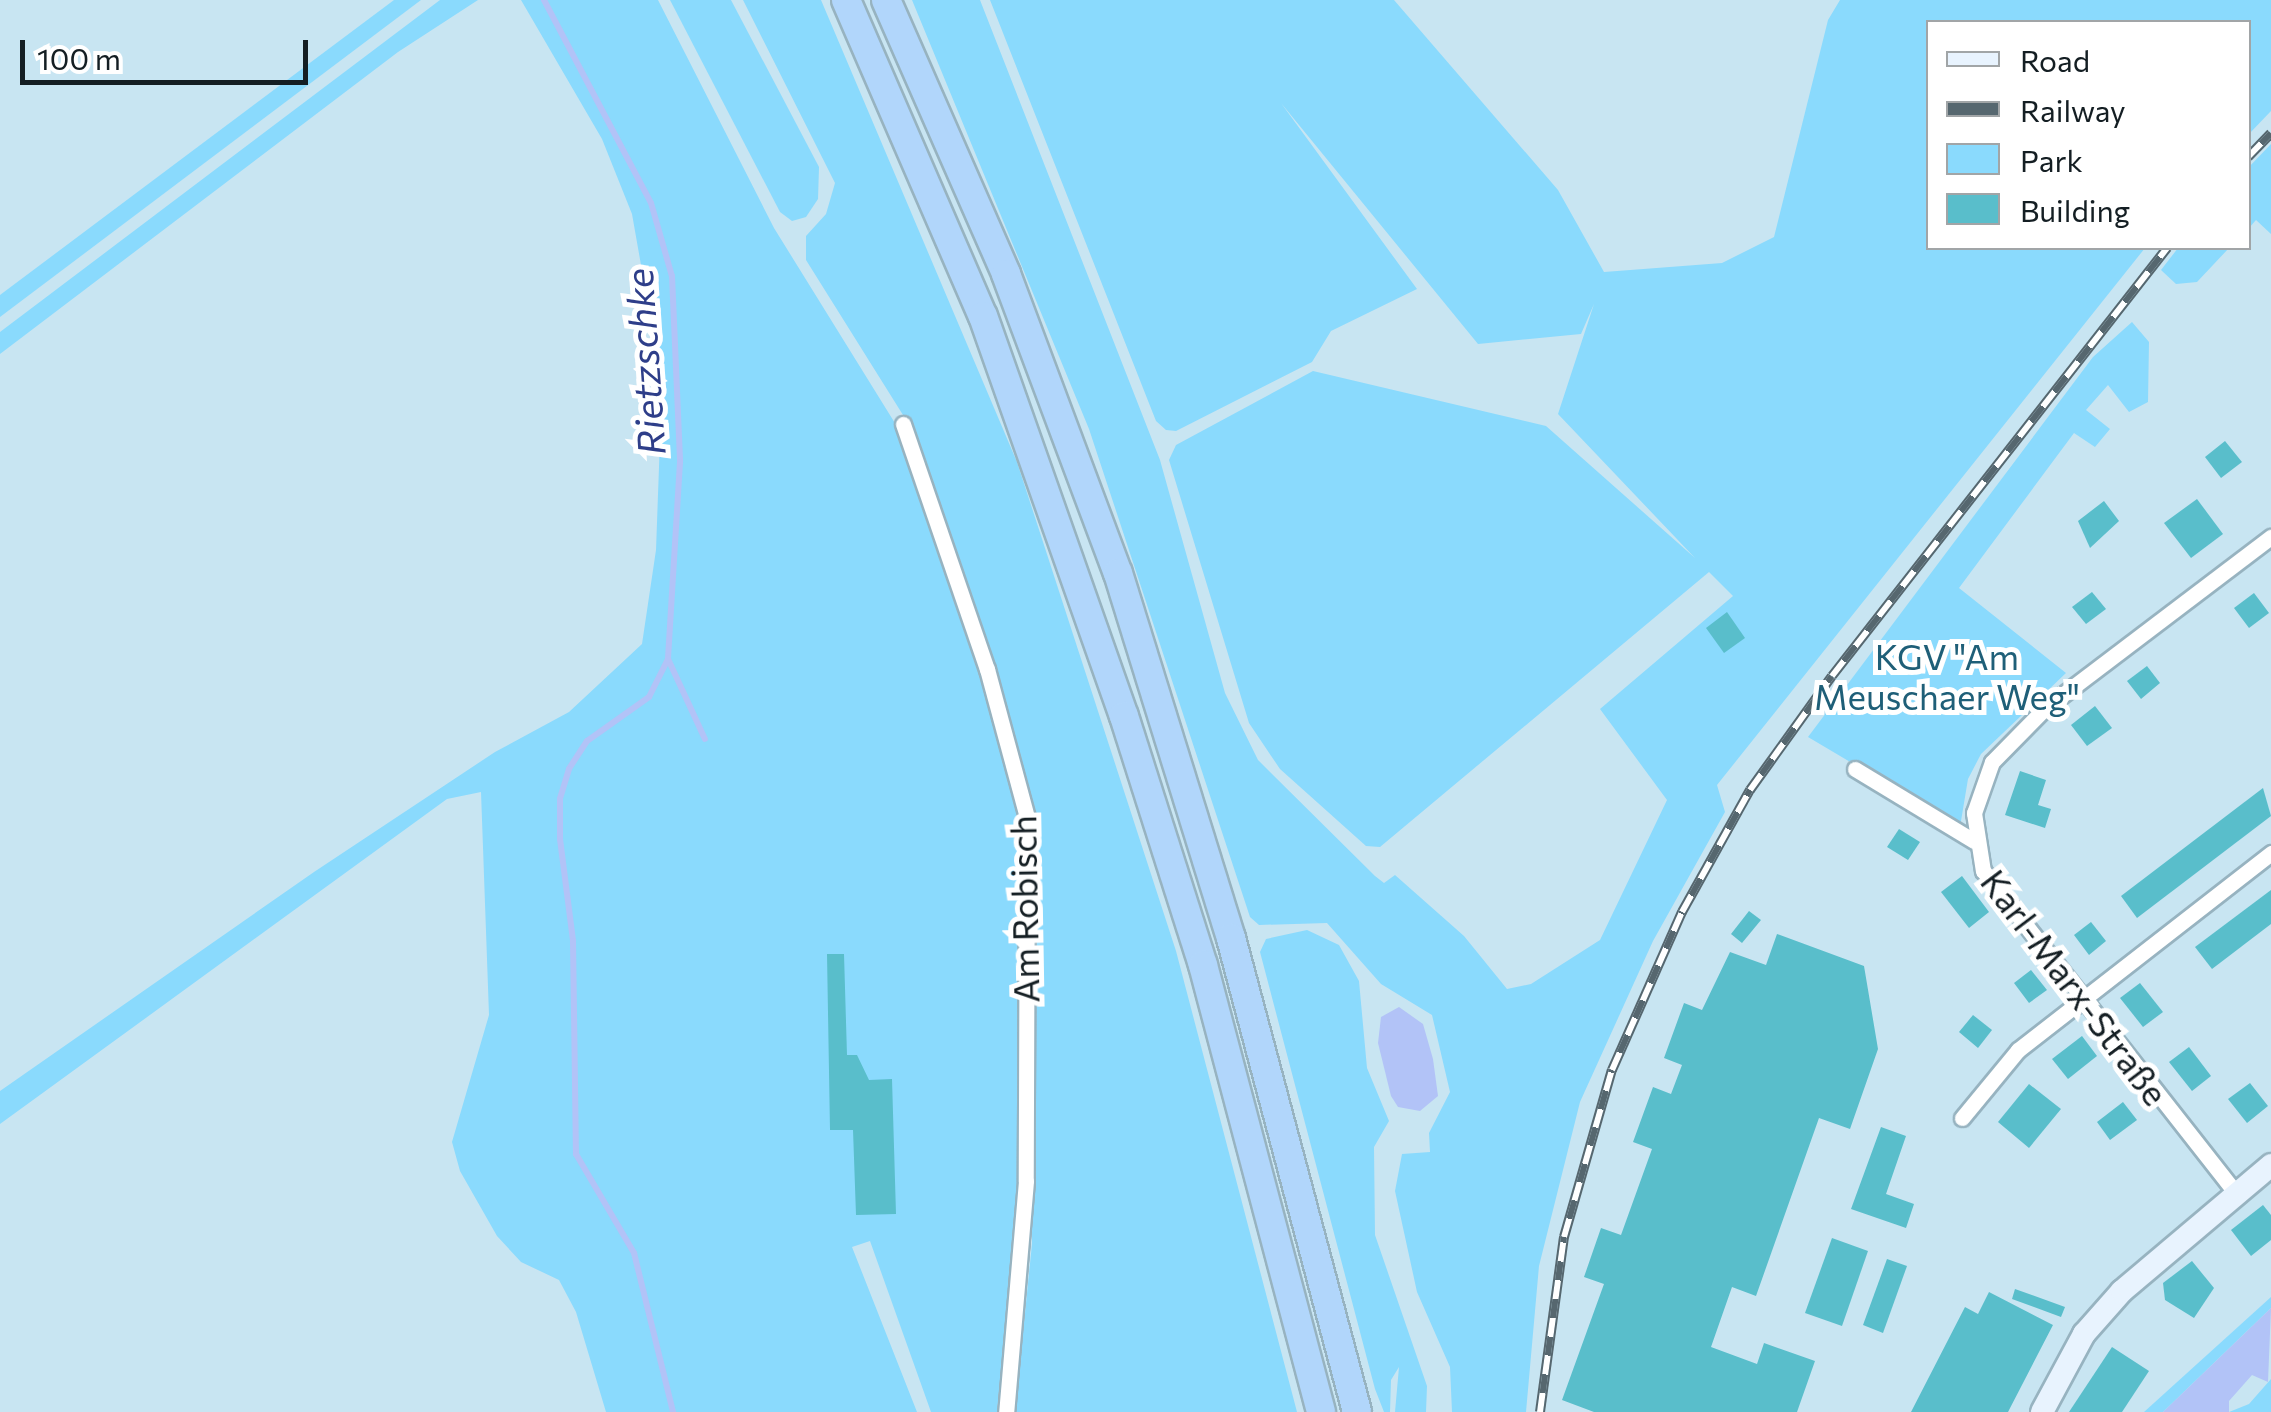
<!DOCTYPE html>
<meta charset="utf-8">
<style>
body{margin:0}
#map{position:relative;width:2271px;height:1412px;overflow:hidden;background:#c8e5f2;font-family:Commissioner,sans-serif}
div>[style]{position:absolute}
.green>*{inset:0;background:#8adafd}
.water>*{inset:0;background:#b2c3f7}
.stream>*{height:6px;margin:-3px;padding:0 3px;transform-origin:3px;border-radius:3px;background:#b2c3f7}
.building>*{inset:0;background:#59becb}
.roads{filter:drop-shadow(2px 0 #97b3c0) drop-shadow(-2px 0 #97b3c0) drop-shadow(0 2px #97b3c0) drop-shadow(0 -2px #97b3c0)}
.minor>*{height:15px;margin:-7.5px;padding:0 7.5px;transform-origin:7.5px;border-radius:7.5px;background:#fff}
.secondary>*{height:22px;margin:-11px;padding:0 11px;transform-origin:11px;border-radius:11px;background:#e8f3fe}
.motorway>*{height:28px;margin:-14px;padding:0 14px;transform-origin:14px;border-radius:14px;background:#b1d6fb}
.rail>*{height:10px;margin-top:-5px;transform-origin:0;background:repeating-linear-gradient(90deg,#fff 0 19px,#56676f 0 38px);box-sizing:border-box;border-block:2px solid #56676f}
span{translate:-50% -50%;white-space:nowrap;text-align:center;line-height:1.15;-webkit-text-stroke:10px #fff;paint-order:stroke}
.park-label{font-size:35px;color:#1f5f78}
.street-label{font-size:35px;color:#141e23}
.water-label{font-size:38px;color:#2e3e89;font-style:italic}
.legend{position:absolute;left:1926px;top:20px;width:325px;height:230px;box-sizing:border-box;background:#fff;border:2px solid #a1a5a7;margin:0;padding:12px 18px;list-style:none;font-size:30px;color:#141e23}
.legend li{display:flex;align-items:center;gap:20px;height:50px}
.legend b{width:50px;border:2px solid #a1a5a7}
.scale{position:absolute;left:20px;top:40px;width:288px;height:45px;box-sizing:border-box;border:5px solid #141e23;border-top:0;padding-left:12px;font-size:30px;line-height:35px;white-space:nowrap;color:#141e23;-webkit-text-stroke:8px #fff;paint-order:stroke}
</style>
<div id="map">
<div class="green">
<div style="clip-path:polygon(394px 0,421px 0,0 317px,0 295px)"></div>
<div style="clip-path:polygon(440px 0,478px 0,398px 52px,0 354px,0 332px)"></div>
<div style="clip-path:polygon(521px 0,658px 0,774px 228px,898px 428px,979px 667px,1020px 818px,1025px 874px,1020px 1182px,997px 1412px,931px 1412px,870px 1241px,852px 1247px,917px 1412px,606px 1412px,576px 1312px,559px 1280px,521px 1262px,497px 1236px,460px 1171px,452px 1142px,489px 1015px,481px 792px,447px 799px,0 1124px,0 1091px,314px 872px,495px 752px,569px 712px,642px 644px,656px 550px,662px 384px,632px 214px,602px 139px)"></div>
<div style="clip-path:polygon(670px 0,731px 0,819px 167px,818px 199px,806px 217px,792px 221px,780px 212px)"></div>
<div style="clip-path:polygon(743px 0,821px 0,1017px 462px,1176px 951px,1297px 1412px,1015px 1412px,1032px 1244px,1033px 813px,992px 666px,908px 423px,806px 260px,806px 236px,826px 214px,835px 183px)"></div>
<div style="clip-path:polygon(912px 0,980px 0,1160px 460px,1225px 693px,1258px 760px,1375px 876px,1384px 883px,1395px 875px,1464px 936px,1507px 989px,1531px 984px,1600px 940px,1667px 800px,1600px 709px,1733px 596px,1709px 572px,1380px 847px,1366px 846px,1280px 769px,1249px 723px,1169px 460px,1176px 445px,1313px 371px,1546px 426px,1695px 558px,1558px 414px,1594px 304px,1581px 334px,1478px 344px,1281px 103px,1417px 289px,1331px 331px,1312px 362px,1176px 431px,1166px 430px,1156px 421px,990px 0,1394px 0,1558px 190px,1604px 272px,1722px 263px,1774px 237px,1828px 20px,1840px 0,2271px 0,2271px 111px,2249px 134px,2248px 22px,1928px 22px,1928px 248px,2145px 248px,1717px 785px,1725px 812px,1653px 941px,1580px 1102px,1539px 1266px,1526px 1412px,1452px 1412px,1450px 1367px,1417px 1292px,1395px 1191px,1402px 1154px,1430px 1152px,1429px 1133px,1450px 1092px,1432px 1015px,1381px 984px,1327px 923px,1259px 925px,1250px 917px,1089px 429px)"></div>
<div style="clip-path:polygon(2271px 144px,2271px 234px,2256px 220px,2249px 228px,2248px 168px)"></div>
<div style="clip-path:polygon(2178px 248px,2229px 248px,2197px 282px,2176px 284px,2161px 270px)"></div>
<div style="clip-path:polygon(2132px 322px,2149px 342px,2148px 402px,2129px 412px,2108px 385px,2086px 410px,2110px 429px,2095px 447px,2074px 433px,1959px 588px,2066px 673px,1981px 754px,1968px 779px,1960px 827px,1808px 737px,2093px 357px)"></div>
<div style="clip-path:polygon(1307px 930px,1339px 945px,1359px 981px,1367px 1068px,1389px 1121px,1374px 1147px,1375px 1235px,1427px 1386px,1426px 1412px,1395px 1412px,1399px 1367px,1391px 1380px,1390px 1412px,1384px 1412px,1375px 1389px,1260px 952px,1266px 939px)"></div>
<div style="clip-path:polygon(2271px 1297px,2271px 1308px,2163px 1412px,2144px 1412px)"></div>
<div style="clip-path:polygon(2271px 1379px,2271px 1412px,2229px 1412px,2249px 1404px)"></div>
</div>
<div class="water">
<div style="clip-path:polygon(1399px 1007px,1423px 1024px,1433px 1059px,1438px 1096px,1420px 1111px,1398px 1107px,1391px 1096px,1378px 1043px,1381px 1017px)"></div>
<div style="clip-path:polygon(2271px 1308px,2268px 1382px,2252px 1375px,2229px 1401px,2229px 1412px,2163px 1412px)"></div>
</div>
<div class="stream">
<div style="left:544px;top:0;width:229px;rotate:62.2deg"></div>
<div style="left:651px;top:203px;width:76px;rotate:74deg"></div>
<div style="left:672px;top:276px;width:186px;rotate:87.5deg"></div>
<div style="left:680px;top:462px;width:197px;rotate:93.5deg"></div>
<div style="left:668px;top:659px;width:88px;rotate:65.2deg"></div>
<div style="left:668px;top:659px;width:42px;rotate:116.6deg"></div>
<div style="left:649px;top:697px;width:76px;rotate:144.6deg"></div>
<div style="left:587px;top:741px;width:33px;rotate:123deg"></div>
<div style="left:569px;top:769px;width:31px;rotate:107deg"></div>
<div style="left:560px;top:799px;width:40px;rotate:90deg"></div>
<div style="left:560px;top:839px;width:103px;rotate:82.7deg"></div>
<div style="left:573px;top:941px;width:213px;rotate:89.2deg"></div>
<div style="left:576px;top:1154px;width:115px;rotate:59.6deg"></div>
<div style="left:634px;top:1253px;width:164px;rotate:76.2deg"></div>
</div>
<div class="building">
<div style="clip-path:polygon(2225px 441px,2242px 462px,2221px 478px,2205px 457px)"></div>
<div style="clip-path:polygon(2197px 499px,2223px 534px,2191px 558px,2164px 523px)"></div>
<div style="clip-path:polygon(2104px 501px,2119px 521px,2090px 548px,2078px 521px)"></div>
<div style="clip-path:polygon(2092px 592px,2106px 609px,2086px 624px,2072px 607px)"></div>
<div style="clip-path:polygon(2254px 593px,2269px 613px,2249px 628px,2234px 608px)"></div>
<div style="clip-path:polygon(1727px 612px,1745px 638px,1724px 653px,1706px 628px)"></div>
<div style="clip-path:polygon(2147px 666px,2160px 683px,2141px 699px,2127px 681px)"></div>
<div style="clip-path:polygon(2095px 706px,2112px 728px,2087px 746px,2071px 725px)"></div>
<div style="clip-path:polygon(2020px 771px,2046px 780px,2038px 805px,2051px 809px,2045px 828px,2005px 815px)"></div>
<div style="clip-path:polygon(2263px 788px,2271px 816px,2137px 918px,2121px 896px)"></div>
<div style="clip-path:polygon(1899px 829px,1920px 842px,1908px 860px,1887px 847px)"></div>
<div style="clip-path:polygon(1962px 876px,1989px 912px,1969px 928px,1941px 892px)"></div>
<div style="clip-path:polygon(2271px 890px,2271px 924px,2212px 969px,2195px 947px)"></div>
<div style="clip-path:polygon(1749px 911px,1761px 920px,1742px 943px,1731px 934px)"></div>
<div style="clip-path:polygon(2091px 922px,2106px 941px,2089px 955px,2074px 935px)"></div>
<div style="clip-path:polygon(1777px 934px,1864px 966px,1878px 1049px,1850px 1129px,1819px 1118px,1756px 1296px,1732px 1287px,1711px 1347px,1757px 1364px,1764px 1343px,1815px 1361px,1797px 1412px,1594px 1412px,1562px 1400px,1604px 1284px,1584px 1277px,1601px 1228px,1621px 1235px,1652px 1149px,1633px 1142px,1653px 1087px,1671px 1094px,1682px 1065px,1664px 1058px,1684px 1003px,1702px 1010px,1730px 952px,1766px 965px)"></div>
<div style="clip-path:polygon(827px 954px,844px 954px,847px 1055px,857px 1055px,869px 1080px,892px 1079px,896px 1214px,856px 1215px,853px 1130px,830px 1130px)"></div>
<div style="clip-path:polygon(2031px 970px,2047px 990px,2029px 1003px,2014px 983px)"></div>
<div style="clip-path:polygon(2140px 983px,2163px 1012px,2143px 1027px,2120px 998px)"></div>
<div style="clip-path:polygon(1973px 1015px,1992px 1030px,1978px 1048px,1959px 1032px)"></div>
<div style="clip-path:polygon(2082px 1036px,2097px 1056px,2068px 1079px,2052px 1059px)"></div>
<div style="clip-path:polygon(2189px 1047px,2211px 1076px,2192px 1091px,2169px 1062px)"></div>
<div style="clip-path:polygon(2250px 1083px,2268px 1106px,2247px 1123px,2228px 1099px)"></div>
<div style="clip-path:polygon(2029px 1084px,2061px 1109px,2029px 1148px,1998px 1122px)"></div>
<div style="clip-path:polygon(2123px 1102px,2137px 1120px,2110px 1140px,2097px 1122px)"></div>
<div style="clip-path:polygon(1881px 1127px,1906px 1136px,1886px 1194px,1914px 1204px,1906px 1228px,1851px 1209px)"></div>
<div style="clip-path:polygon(2263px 1205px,2271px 1215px,2271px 1240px,2251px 1256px,2231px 1230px)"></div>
<div style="clip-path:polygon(1832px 1238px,1868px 1251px,1842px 1326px,1805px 1313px)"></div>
<div style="clip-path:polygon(1887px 1259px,1907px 1266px,1883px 1333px,1863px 1325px)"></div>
<div style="clip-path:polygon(2192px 1261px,2214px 1288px,2194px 1318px,2165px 1300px,2163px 1283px)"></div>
<div style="clip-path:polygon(2015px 1289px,2065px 1307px,2061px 1317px,2012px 1299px)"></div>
<div style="clip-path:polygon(1989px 1292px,2053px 1325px,2008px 1412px,1911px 1412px,1965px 1307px,1978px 1314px)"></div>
<div style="clip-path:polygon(2112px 1347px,2149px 1371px,2122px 1412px,2069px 1412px)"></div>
</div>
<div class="roads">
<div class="minor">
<div style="left:903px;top:424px;width:259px;rotate:71.1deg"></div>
<div style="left:987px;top:669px;width:153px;rotate:74.9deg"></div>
<div style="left:1027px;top:817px;width:364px;rotate:90.2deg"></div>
<div style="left:1026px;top:1181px;width:232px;rotate:94.9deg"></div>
<div style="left:1855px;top:769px;width:139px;rotate:31.2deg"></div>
<div style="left:1962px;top:1118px;width:88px;rotate:-50.5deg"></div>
<div style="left:2018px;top:1050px;width:321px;rotate:-37.9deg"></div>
<div style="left:2235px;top:1192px;width:408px;rotate:-128.1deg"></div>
<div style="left:1983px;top:871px;width:59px;rotate:-98.8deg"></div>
<div style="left:1974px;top:813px;width:54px;rotate:-70.6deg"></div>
<div style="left:1992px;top:762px;width:74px;rotate:-45.5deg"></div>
<div style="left:2044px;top:709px;width:285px;rotate:-37.2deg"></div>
</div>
<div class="secondary">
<div style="left:2042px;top:1412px;width:89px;rotate:-61.7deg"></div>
<div style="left:2084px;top:1334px;width:57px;rotate:-48.5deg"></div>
<div style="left:2122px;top:1291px;width:195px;rotate:-40.2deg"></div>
</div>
<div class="motorway">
<div style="left:846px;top:0;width:344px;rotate:66.6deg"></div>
<div style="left:983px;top:316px;width:424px;rotate:70.6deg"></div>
<div style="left:1124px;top:716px;width:261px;rotate:72.4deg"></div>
<div style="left:1203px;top:965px;width:462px;rotate:75.2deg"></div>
<div style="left:886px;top:0;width:299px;rotate:66.3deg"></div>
<div style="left:1006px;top:274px;width:319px;rotate:69.5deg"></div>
<div style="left:1118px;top:573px;width:382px;rotate:72.8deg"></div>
<div style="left:1231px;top:938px;width:490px;rotate:75.1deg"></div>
</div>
</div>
<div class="rail">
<div style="left:2248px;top:157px;width:33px;rotate:-46deg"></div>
<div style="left:1540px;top:1412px;width:177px;rotate:-82.2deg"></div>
<div style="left:1564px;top:1237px;width:174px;rotate:-74deg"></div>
<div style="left:1612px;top:1070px;width:173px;rotate:-66.1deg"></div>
<div style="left:1682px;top:912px;width:140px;rotate:-60.9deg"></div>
<div style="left:1750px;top:790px;width:140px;rotate:-54.3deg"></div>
<div style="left:1832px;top:676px;width:544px;rotate:-51.95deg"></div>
</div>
<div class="park-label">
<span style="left:1947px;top:676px">KGV "Am<br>Meuschaer Weg"</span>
</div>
<div class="street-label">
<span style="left:1024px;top:909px;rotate:-91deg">Am Robisch</span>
<span style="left:2075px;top:987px;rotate:53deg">Karl-Marx-Straße</span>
</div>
<div class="water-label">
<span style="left:644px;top:362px;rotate:-94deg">Rietzschke</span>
</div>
<ul class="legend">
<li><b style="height:12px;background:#e8f3fe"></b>Road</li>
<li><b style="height:12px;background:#56676f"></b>Railway</li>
<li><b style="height:28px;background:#8adafd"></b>Park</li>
<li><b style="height:28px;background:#59becb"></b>Building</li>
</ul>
<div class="scale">100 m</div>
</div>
